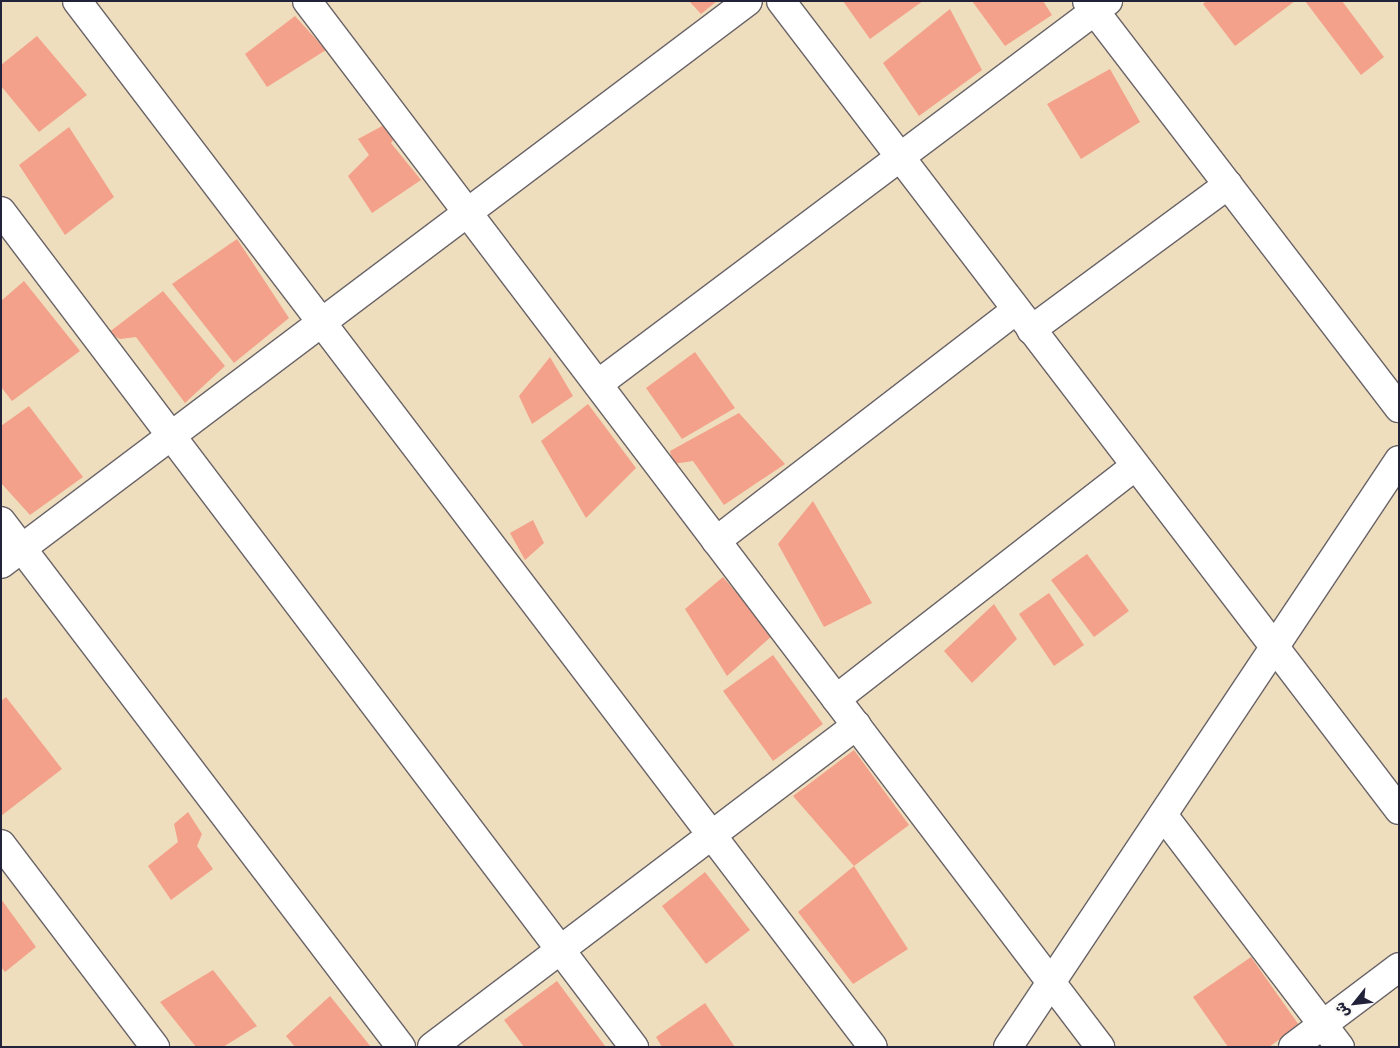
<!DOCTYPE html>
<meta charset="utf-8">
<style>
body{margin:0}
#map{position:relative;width:1400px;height:1048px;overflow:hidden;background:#efdebd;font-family:"Patrick Hand","Playpen Sans Arabic",sans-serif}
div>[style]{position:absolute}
.building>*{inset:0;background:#f3a18a}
.roads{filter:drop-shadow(1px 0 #6a6468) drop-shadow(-1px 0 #6a6468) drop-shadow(0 1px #6a6468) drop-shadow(0 -1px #6a6468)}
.minor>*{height:28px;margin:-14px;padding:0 14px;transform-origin:14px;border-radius:14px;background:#fff}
span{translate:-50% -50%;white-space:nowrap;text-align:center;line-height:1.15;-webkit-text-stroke:5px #f6f6f2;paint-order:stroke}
.frame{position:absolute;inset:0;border:2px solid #22223b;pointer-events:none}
.north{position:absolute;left:1330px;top:978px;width:50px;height:50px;-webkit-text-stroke:4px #f6f6f2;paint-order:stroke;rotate:241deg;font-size:14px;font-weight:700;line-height:20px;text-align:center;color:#22223b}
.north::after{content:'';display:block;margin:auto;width:18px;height:22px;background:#22223b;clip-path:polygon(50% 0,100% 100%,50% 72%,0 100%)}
</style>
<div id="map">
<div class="building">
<div style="clip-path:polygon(689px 1px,717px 1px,701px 14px)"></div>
<div style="clip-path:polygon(843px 1px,923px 1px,870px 39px)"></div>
<div style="clip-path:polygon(972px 1px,1043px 1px,1052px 15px,1005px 46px)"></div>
<div style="clip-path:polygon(1206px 1px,1295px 1px,1235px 46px,1203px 4px)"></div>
<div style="clip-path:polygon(1305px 1px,1342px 1px,1384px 57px,1361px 75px)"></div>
<div style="clip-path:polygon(950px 9px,982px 70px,919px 116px,883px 63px)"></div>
<div style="clip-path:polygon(295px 16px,326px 50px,267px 87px,245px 54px)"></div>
<div style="clip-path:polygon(37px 36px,87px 95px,39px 132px,1px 86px,1px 65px)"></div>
<div style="clip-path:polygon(1110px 69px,1140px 122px,1081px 159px,1047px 104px)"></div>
<div style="clip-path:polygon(384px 125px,397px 135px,391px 143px,421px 180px,372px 213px,348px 176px,369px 155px,358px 139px)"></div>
<div style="clip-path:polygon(69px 127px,114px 197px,65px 235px,19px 165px)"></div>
<div style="clip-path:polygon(237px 239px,289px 318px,234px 363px,172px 284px)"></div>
<div style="clip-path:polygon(24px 281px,80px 351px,12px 401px,1px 387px,1px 301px)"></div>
<div style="clip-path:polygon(163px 291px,225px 366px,185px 403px,136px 337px,120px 339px,108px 333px)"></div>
<div style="clip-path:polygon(695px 352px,735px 408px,682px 439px,646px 388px)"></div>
<div style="clip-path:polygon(550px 357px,573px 396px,532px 424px,519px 396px)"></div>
<div style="clip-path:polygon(588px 404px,636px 468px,586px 518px,541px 441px)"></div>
<div style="clip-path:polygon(29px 406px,83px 477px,30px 515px,1px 483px,1px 426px)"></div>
<div style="clip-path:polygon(739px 413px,785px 464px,724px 505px,693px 461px,673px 464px,670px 451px)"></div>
<div style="clip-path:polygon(813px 501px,872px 603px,824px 627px,778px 544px)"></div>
<div style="clip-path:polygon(533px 520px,544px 543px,525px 560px,510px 533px)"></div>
<div style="clip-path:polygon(1087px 554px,1129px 611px,1094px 637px,1051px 580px)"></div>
<div style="clip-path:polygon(723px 577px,773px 635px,727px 676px,685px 609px)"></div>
<div style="clip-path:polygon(1049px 593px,1084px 645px,1054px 666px,1019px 614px)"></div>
<div style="clip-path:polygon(994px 604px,1017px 639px,972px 683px,944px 651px)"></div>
<div style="clip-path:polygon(773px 655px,823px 724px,773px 761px,723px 691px)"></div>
<div style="clip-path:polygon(6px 697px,62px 769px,1px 816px,1px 701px)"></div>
<div style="clip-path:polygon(854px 750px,909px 825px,854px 866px,793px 796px)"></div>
<div style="clip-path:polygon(188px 812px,202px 834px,197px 846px,213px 869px,171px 900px,148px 866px,178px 842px,174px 824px)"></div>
<div style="clip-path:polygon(854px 866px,908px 949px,853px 984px,798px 912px)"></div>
<div style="clip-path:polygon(705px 872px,750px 930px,706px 964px,662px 906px)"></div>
<div style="clip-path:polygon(1px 899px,36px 947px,5px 972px,1px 967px)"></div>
<div style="clip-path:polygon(1251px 957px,1299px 1025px,1269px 1047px,1228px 1047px,1193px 997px)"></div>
<div style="clip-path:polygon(213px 970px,257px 1026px,223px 1047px,196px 1047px,160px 1002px)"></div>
<div style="clip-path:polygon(557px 981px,605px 1046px,603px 1047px,524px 1047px,504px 1020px)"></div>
<div style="clip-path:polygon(330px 996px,371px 1047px,295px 1047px,286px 1036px)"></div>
<div style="clip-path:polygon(705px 1003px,735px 1047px,662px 1047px,656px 1037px)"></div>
</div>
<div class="roads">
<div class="minor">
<div style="left:77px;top:1px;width:1314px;rotate:52.73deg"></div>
<div style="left:307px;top:1px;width:1313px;rotate:52.83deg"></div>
<div style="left:781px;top:1px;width:1018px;rotate:52.62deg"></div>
<div style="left:1087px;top:1px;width:513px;rotate:52.53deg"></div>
<div style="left:1px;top:211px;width:1049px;rotate:52.87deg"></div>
<div style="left:1031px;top:330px;width:245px;rotate:-36.4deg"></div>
<div style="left:598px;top:384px;width:638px;rotate:-36.91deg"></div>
<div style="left:1px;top:521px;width:661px;rotate:52.75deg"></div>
<div style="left:716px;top:541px;width:379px;rotate:-37.6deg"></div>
<div style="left:1px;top:564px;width:935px;rotate:-37deg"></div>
<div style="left:836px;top:699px;width:379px;rotate:-37.9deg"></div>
<div style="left:1163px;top:815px;width:292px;rotate:52.7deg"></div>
<div style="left:1px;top:844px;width:255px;rotate:52.8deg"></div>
<div style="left:432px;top:1047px;width:533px;rotate:-37.15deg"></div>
<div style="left:1008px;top:1047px;width:705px;rotate:-56.33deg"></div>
<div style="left:1293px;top:1047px;width:133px;rotate:-37deg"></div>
</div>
</div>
<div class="frame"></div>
<div class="north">ش</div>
</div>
